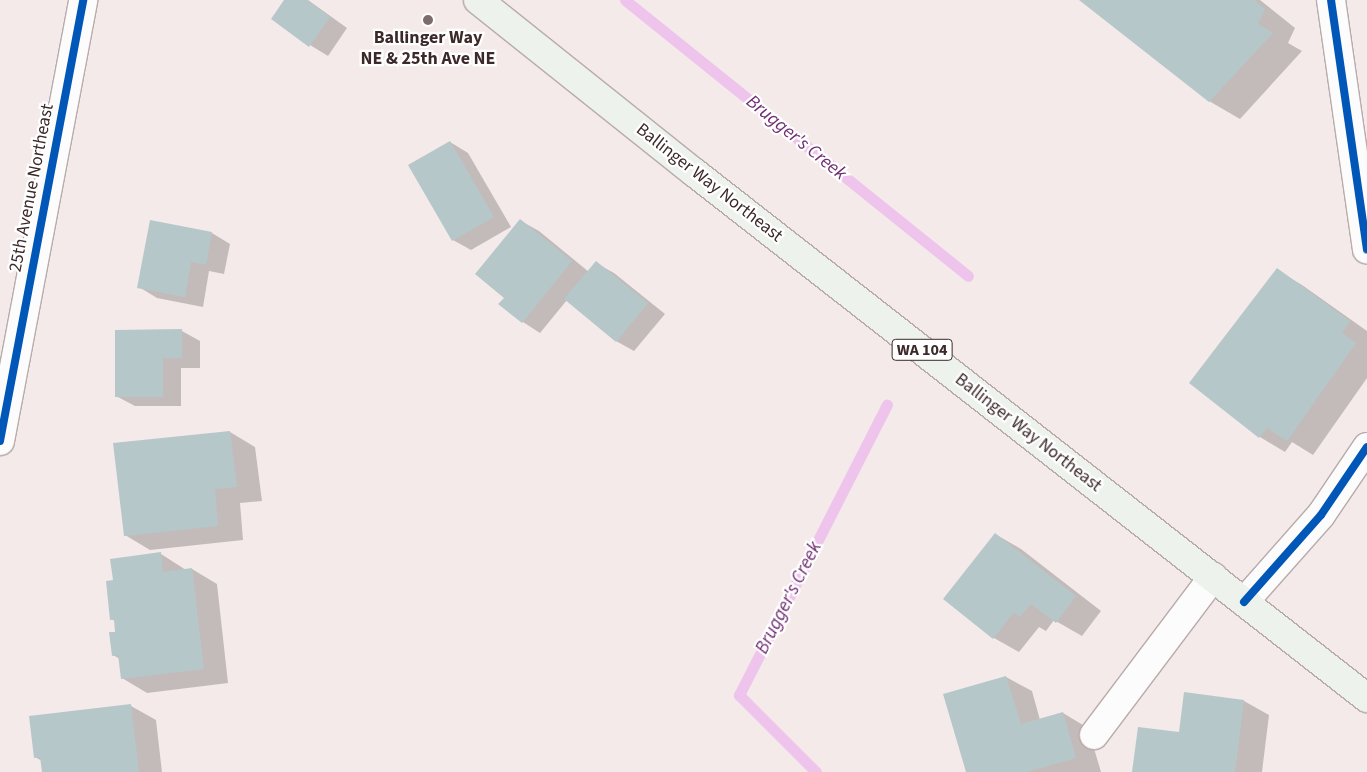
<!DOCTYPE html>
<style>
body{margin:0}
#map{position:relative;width:1367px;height:772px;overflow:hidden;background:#f4eae9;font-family:"Source Sans 3",sans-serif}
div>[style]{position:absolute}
.shadow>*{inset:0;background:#0003}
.stream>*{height:11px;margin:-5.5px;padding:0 5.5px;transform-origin:5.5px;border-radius:5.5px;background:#eec4ed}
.building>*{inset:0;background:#b6c7c9}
.roads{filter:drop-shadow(1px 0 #b8abaa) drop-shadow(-1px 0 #b8abaa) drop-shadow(0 1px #b8abaa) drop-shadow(0 -1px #b8abaa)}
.minor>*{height:28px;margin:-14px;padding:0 14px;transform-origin:14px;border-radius:14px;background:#fdfcfc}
.major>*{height:28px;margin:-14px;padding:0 14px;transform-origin:14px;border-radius:14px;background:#edf2ec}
.cycleway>*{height:8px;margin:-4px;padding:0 4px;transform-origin:4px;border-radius:4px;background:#0057b8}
.dots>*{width:14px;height:14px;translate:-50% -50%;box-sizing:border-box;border:2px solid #fff;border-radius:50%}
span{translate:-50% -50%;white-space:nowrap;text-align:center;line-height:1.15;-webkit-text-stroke:4.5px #fff;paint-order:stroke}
.shield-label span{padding:1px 4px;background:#fff;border:1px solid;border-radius:4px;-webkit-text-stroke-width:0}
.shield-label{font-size:16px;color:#3b2a29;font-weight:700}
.poi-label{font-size:18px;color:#3b2a29;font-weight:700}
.street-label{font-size:18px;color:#3b2a29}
.water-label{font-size:19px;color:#6f2e73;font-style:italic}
</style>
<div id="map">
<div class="shadow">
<div style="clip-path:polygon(286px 0,308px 0,347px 28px,328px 56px,310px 45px)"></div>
<div style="clip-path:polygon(1082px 0,1260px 0,1295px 28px,1288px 43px,1302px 51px,1240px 119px,1209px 101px)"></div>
<div style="clip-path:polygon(450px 142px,468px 153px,511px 227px,471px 250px,453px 240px)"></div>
<div style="clip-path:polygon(521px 221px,539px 231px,589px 272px,596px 263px,614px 273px,665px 314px,634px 351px,616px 341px,567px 300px,540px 333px,523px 322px,500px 304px,506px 298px)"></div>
<div style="clip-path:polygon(151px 222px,212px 233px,230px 244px,224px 274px,209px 271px,203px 307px,157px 298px,139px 287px)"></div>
<div style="clip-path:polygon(1277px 270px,1302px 285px,1367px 331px,1367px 378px,1313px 455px,1292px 442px,1285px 452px,1260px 437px,1191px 382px)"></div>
<div style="clip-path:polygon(182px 331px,200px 341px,200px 368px,181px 368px,181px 406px,135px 406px,116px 396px)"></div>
<div style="clip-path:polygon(230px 432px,255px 447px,262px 501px,240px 503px,243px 540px,150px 550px,125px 535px)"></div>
<div style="clip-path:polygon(995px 534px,1021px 549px,1101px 611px,1082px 636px,1054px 620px,1046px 631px,1039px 627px,1019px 652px,994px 638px)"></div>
<div style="clip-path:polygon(161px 554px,186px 570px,192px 569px,217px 584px,228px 683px,147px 693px,122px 678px,120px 659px,113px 655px,117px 633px,115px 621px,111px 619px,114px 581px)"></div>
<div style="clip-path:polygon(1006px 677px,1032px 691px,1040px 720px,1063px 713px,1088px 728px,1101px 772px,967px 772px,945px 695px)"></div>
<div style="clip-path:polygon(1185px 693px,1244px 701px,1269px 715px,1262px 772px,1133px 772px,1180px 734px)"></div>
<div style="clip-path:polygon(131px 706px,156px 720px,162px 772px,43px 772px,42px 761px,35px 757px)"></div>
</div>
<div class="stream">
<div style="left:625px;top:0;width:440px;rotate:38.8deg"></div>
<div style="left:816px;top:772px;width:109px;rotate:-135deg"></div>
<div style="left:739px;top:695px;width:326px;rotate:-63deg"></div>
</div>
<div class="building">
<div style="clip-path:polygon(284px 0,307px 0,330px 17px,309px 47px,271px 19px)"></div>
<div style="clip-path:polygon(1079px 0,1254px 0,1265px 9px,1258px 24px,1273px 33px,1209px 102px)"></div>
<div style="clip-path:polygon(450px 141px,494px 217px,452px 241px,408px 165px)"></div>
<div style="clip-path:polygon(520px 219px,572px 261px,522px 323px,498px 304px,504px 298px,475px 274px)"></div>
<div style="clip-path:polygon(150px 220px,212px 232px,206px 265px,191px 262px,185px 297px,137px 288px)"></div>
<div style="clip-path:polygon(596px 261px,648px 303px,616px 342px,564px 299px)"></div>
<div style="clip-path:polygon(1277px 268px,1350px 321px,1342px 333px,1356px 343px,1287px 441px,1267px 428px,1259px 438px,1189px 383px)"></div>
<div style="clip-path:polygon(182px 329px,182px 358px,163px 358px,163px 397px,115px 397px,115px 330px)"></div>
<div style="clip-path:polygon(230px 431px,237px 487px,215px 489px,218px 526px,124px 536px,113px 443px)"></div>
<div style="clip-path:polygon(995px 533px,1076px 596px,1056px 623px,1031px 604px,1020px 617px,1014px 612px,993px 639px,943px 599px)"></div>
<div style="clip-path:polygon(161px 552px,163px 572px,192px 568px,204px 669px,121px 679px,118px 655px,112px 656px,109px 632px,115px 632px,114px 619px,110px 620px,106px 581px,113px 580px,110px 559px)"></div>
<div style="clip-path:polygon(1006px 676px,1021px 724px,1063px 712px,1076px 758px,1027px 772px,966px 772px,943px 694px)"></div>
<div style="clip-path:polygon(1184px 692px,1244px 700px,1235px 772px,1132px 772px,1138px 727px,1179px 732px)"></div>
<div style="clip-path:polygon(131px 704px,139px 772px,42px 772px,40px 757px,34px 758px,29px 716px)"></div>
</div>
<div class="roads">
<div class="minor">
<div style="left:1331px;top:0;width:252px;rotate:81.8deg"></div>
<div style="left:0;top:441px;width:449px;rotate:-79.3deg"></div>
<div style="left:1244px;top:602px;width:116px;rotate:-48.5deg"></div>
<div style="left:1321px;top:515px;width:82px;rotate:-55.9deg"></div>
<div style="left:1094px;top:735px;width:198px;rotate:-53deg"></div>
</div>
<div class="major">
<div style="left:478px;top:0;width:278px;rotate:38.6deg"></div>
<div style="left:695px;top:173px;width:853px;rotate:38deg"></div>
</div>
</div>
<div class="cycleway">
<div style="left:1331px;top:0;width:252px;rotate:81.8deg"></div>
<div style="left:0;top:441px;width:449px;rotate:-79.3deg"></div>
<div style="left:1244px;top:602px;width:116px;rotate:-48.5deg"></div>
<div style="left:1321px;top:515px;width:82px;rotate:-55.9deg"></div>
</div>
<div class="dots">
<div style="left:428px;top:20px;background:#7c6d6c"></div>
</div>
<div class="shield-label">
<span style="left:922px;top:350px">WA 104</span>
</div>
<div class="poi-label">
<span style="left:428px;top:49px">Ballinger Way<br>NE &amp; 25th Ave NE</span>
</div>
<div class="street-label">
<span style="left:709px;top:183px;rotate:38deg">Ballinger Way Northeast</span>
<span style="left:32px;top:188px;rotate:-79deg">25th Avenue Northeast</span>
<span style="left:1028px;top:433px;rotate:38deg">Ballinger Way Northeast</span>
</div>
<div class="water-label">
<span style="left:796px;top:138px;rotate:39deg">Brugger's Creek</span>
<span style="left:789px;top:598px;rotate:-63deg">Brugger's Creek</span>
</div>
</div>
